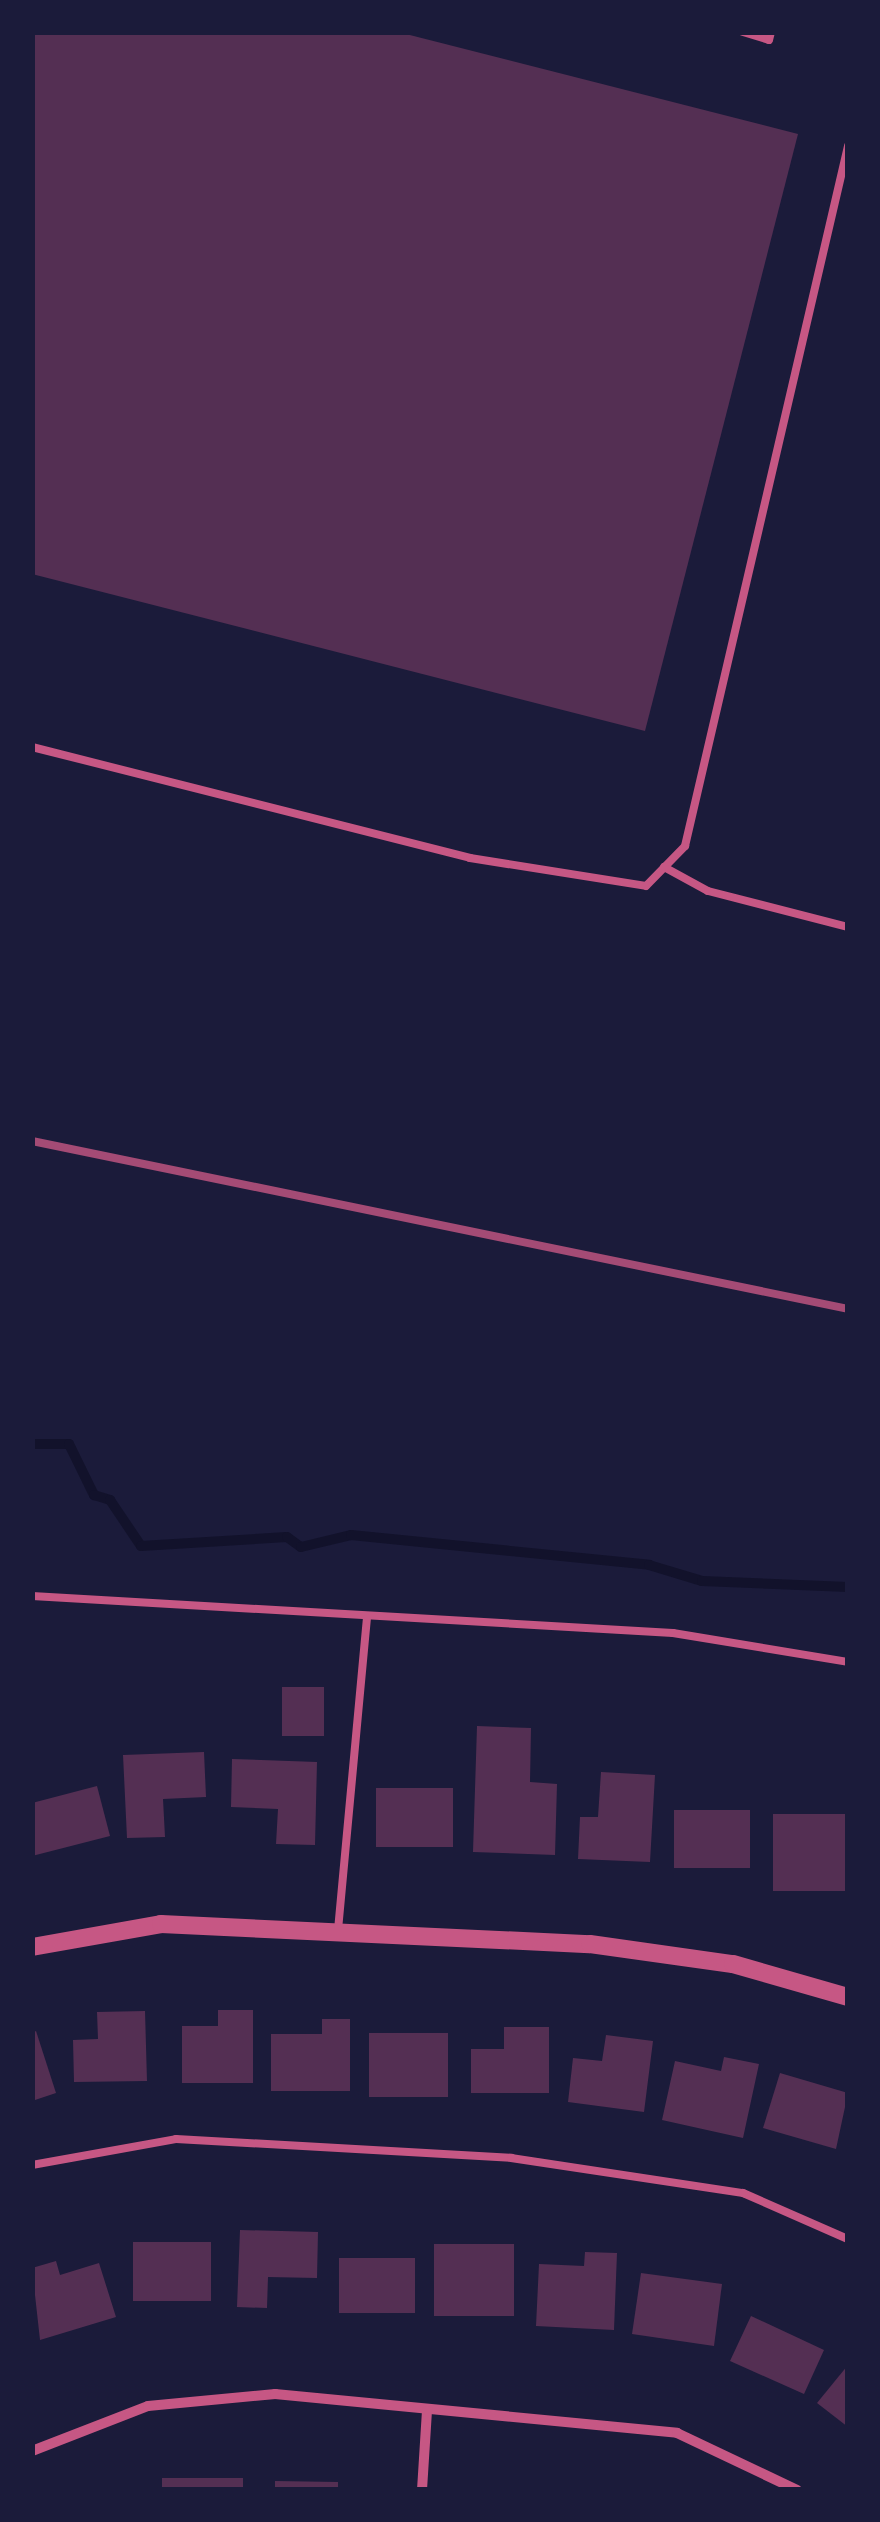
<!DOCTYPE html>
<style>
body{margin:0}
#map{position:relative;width:880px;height:2522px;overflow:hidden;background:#1b1b3a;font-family:Arial,sans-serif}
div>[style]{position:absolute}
.stream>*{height:10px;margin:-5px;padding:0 5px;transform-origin:5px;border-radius:5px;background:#12122b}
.building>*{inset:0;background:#542f53}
.service>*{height:8px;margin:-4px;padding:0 4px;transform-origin:4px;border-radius:4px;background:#c65784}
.minor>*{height:10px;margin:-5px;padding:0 5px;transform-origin:5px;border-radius:5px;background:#c65784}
.tertiary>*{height:18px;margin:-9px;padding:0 9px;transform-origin:9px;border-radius:9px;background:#c65784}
.rail>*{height:8px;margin:-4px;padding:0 4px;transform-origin:4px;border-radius:4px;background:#a44b75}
span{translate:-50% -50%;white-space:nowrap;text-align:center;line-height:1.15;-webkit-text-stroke:8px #1b1b3a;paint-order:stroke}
.frame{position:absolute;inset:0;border:35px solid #1b1b3a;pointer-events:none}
</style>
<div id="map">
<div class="stream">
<div style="left:32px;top:1444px;width:37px"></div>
<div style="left:69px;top:1444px;width:57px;rotate:63.9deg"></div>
<div style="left:94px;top:1495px;width:17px;rotate:17deg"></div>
<div style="left:110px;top:1500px;width:55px;rotate:56deg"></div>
<div style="left:141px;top:1546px;width:146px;rotate:-3.5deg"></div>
<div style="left:287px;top:1537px;width:17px;rotate:36deg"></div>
<div style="left:301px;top:1547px;width:51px;rotate:-13.5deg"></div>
<div style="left:351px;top:1535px;width:300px;rotate:5.7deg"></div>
<div style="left:649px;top:1565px;width:55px;rotate:16.8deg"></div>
<div style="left:702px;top:1581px;width:146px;rotate:2.4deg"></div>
</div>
<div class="building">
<div style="clip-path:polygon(32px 32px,398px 32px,798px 134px,645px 731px,32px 574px)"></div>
<div style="clip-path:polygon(282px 1687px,324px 1687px,324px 1736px,282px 1736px)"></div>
<div style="clip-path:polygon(477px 1726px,531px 1728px,530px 1782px,557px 1784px,555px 1855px,473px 1852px)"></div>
<div style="clip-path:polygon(204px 1752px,206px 1797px,163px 1799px,165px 1837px,127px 1838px,123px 1755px)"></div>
<div style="clip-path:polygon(232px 1759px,317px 1762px,315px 1845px,276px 1844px,278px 1809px,231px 1807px)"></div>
<div style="clip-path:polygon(601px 1772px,655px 1775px,650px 1862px,578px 1859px,580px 1817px,598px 1817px)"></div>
<div style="clip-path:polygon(97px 1786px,110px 1836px,32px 1856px,32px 1803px)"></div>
<div style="clip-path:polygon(376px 1788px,453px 1788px,453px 1847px,376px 1847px)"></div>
<div style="clip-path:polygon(674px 1810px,750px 1810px,750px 1868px,674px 1868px)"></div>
<div style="clip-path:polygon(773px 1814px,848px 1814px,848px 1891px,773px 1891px)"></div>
<div style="clip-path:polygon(218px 2010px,253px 2010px,253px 2083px,182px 2083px,182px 2026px,218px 2026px)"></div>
<div style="clip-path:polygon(145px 2011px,147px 2081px,74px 2082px,73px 2040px,98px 2039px,97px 2012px)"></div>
<div style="clip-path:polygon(322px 2019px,350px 2019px,350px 2091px,271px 2091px,271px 2034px,322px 2034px)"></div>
<div style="clip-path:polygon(504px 2027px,549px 2027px,549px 2093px,471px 2093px,471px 2049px,504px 2049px)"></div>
<div style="clip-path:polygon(36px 2031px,56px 2093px,32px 2101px,32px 2033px)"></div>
<div style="clip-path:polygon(369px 2033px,448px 2033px,448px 2097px,369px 2097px)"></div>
<div style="clip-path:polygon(606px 2035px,653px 2041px,644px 2112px,568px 2102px,573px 2058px,602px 2061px)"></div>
<div style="clip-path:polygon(724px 2057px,759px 2064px,743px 2138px,662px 2120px,675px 2061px,721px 2071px)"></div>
<div style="clip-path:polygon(780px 2073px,848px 2093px,836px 2149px,763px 2128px)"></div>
<div style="clip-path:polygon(240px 2230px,318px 2232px,317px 2278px,268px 2277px,267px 2308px,237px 2307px)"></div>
<div style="clip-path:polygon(133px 2242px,211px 2242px,211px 2301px,133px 2301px)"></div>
<div style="clip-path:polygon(434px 2244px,514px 2244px,514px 2316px,434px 2316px)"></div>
<div style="clip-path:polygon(585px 2252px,617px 2253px,614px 2330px,536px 2326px,539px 2264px,584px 2266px)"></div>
<div style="clip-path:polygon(339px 2258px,415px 2258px,415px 2313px,339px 2313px)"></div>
<div style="clip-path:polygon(56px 2261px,60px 2275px,99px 2263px,116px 2317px,40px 2340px,32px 2268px)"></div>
<div style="clip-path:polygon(641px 2273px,722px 2284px,714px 2346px,632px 2334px)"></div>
<div style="clip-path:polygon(751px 2316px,824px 2350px,804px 2394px,730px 2361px)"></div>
<div style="clip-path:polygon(848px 2365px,848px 2427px,817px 2403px)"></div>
<div style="clip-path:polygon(162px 2478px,243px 2478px,243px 2490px,162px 2490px)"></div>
<div style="clip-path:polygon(275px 2481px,338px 2482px,338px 2490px,275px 2490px)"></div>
</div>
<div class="service">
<div style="left:743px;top:32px;width:27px;rotate:17deg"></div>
<div style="left:769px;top:40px;width:8px;rotate:-76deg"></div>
<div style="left:32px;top:747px;width:452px;rotate:14.2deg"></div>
<div style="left:470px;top:858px;width:178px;rotate:9deg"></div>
<div style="left:646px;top:886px;width:56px;rotate:-45.7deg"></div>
<div style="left:685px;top:846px;width:719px;rotate:-76.89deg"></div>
<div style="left:664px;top:867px;width:50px;rotate:28.6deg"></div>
<div style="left:708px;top:891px;width:145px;rotate:14.4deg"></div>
<div style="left:32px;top:1596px;width:642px;rotate:3.3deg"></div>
<div style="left:673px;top:1633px;width:177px;rotate:9.4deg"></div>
<div style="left:338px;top:1930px;width:313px;rotate:-84.7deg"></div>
<div style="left:32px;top:2165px;width:146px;rotate:-10.2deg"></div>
<div style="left:176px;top:2139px;width:336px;rotate:3.2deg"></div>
<div style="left:511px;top:2158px;width:235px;rotate:8.6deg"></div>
<div style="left:743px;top:2193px;width:115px;rotate:23.7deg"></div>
</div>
<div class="minor">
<div style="left:32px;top:2451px;width:124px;rotate:-21.2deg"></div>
<div style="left:148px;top:2406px;width:128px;rotate:-5.4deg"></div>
<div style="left:275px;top:2394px;width:404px;rotate:5.5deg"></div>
<div style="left:677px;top:2433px;width:133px;rotate:25.4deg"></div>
<div style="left:422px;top:2490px;width:79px;rotate:-86.4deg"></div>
</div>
<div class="tertiary">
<div style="left:32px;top:1947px;width:131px;rotate:-10.1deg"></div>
<div style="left:161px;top:1924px;width:429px;rotate:2.7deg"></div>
<div style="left:590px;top:1944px;width:144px;rotate:8deg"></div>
<div style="left:733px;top:1964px;width:120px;rotate:16deg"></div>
</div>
<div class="rail">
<div style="left:32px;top:1141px;width:833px;rotate:11.63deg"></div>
</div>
<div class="frame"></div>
</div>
